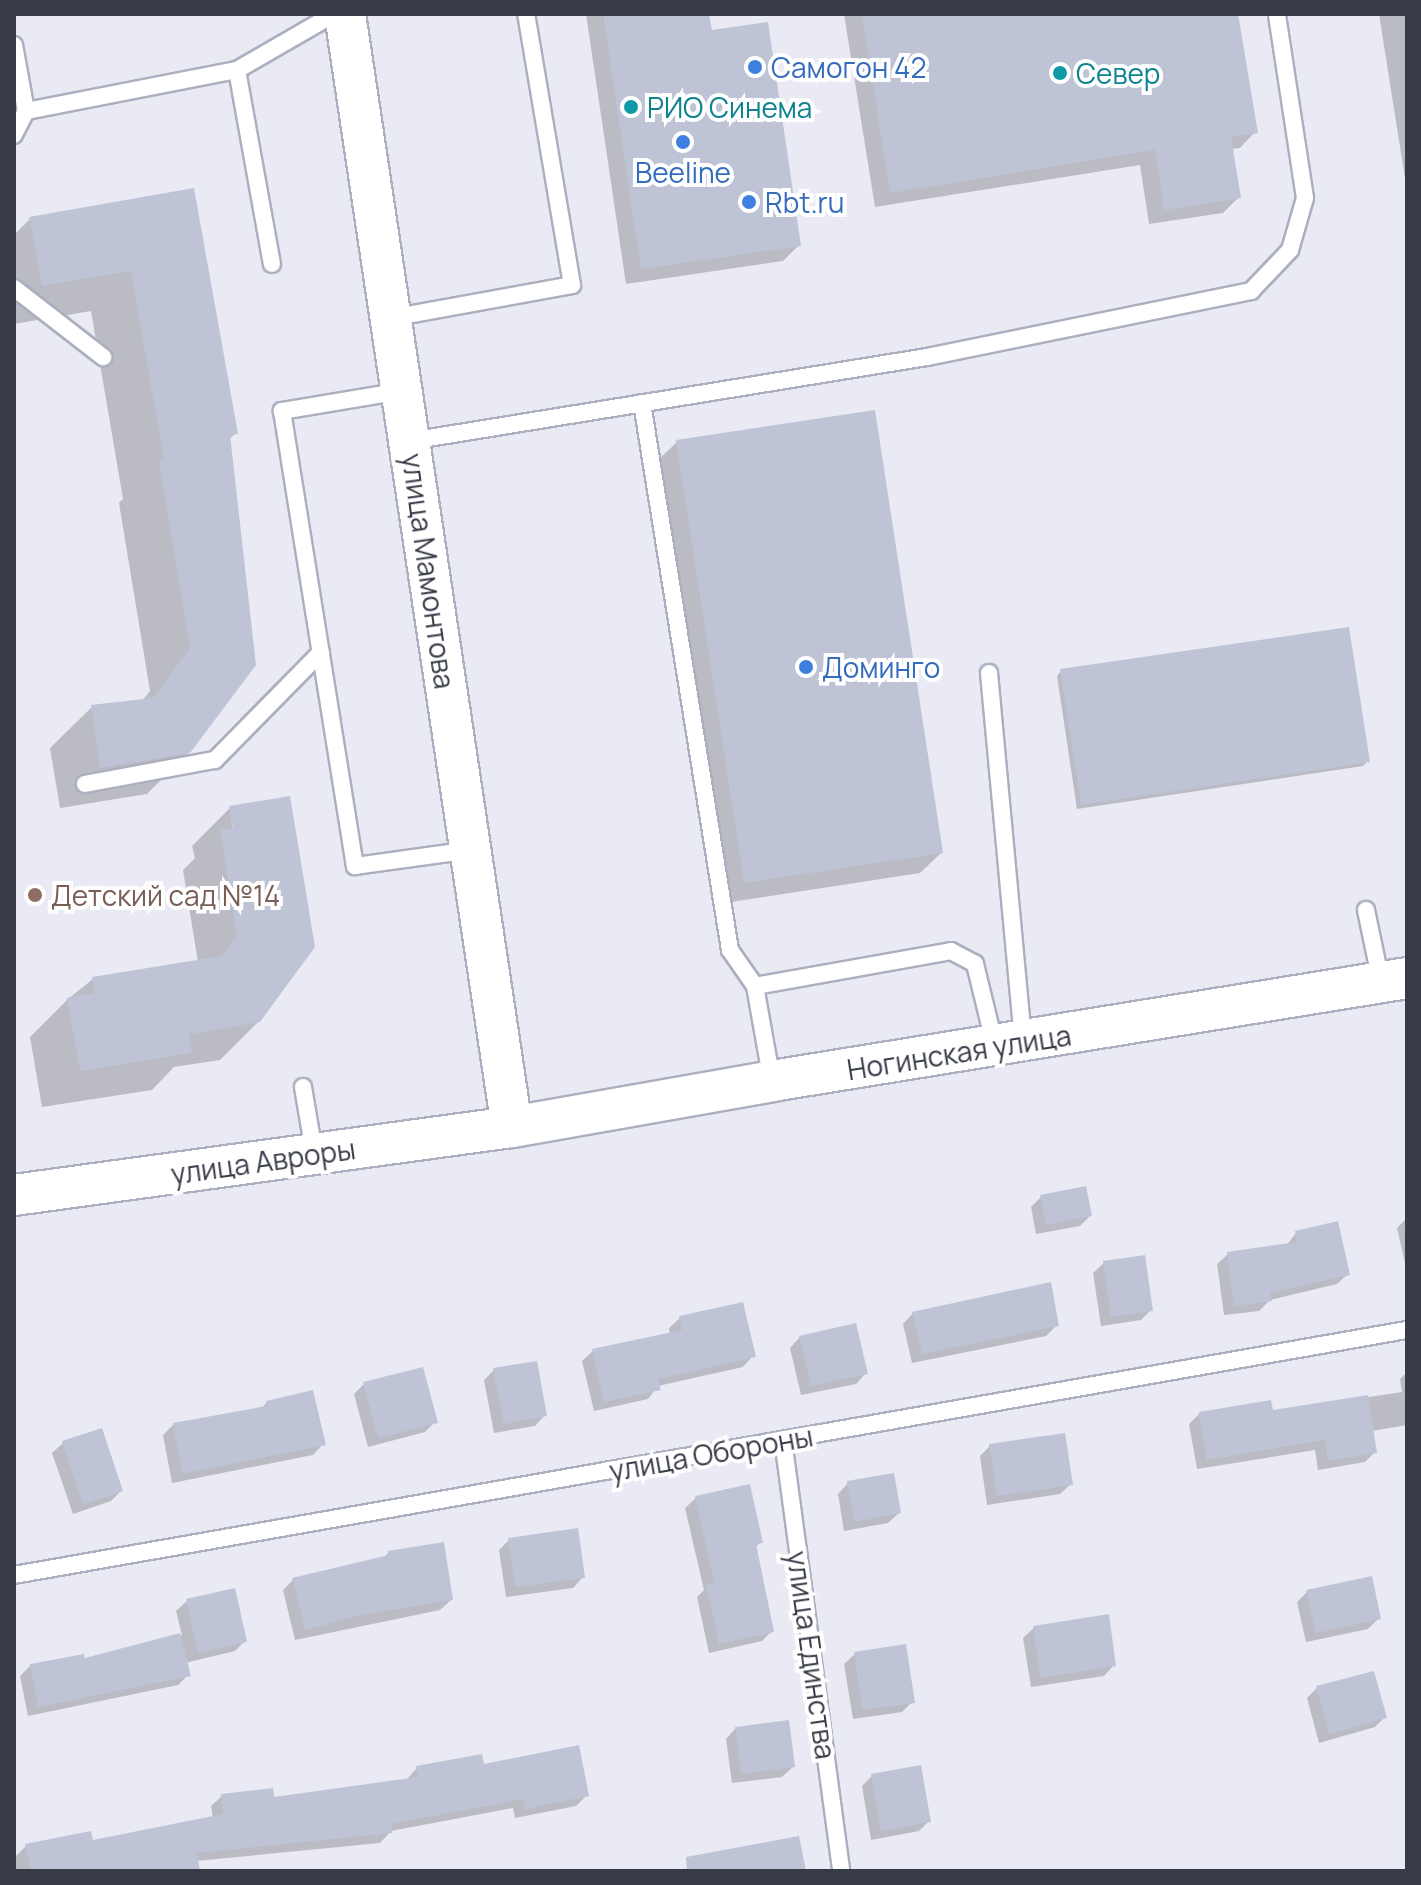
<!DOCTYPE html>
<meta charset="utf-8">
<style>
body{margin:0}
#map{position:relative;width:1421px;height:1885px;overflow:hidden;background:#e9eaf4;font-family:Manrope,sans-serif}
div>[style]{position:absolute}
.shadow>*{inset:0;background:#0003}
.building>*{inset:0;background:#bec4d5}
.roads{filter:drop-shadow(2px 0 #abafbf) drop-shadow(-2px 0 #abafbf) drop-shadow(0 2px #abafbf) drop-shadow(0 -2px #abafbf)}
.service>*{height:16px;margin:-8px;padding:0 8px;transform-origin:8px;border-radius:8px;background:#fff}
.tertiary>*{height:40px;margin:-20px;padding:0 20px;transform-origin:20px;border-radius:20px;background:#fff}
.dots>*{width:22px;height:22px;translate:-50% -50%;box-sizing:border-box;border:4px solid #fff;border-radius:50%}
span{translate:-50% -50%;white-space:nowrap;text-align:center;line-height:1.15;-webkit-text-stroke:8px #fff;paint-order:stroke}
.shop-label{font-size:28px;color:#366cbe}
.left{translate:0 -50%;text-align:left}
.culture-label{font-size:28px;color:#0d838f}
.street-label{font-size:28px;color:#373b47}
.education-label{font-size:28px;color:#785e54}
.frame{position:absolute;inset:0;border:16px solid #373b47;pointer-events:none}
</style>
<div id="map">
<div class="shadow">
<div style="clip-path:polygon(586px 14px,707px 14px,710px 32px,799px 245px,783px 261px,626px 284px)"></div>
<div style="clip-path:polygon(844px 14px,1236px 14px,1255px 132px,1240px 148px,1231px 149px,1239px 197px,1223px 213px,1149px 224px,1140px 165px,875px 207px)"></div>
<div style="clip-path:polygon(1379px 14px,1407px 14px,1407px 191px)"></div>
<div style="clip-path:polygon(193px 191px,236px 433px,228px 440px,189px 752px,147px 794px,60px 808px,50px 748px,92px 707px,142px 701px,150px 691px,119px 503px,123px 499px,91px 311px,14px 324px,14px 235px,30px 219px)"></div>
<div style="clip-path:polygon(677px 442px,941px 853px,920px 873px,724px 903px,656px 462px)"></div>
<div style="clip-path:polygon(1061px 671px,1367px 762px,1363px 766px,1077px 809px,1057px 676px)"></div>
<div style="clip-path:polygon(230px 808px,259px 1021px,220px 1060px,174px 1067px,152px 1090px,42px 1107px,30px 1037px,68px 999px,93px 979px,198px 962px,183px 870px,195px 858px,192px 846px)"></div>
<div style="clip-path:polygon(1041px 1197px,1090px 1216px,1080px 1226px,1036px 1234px,1031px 1207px)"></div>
<div style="clip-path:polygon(1407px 1218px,1407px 1263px,1405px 1263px,1397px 1228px)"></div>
<div style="clip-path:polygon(1296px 1233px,1348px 1274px,1337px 1284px,1270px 1300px,1259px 1311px,1224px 1315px,1217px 1264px,1228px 1254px,1286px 1246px)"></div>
<div style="clip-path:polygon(1104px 1263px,1151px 1310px,1141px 1320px,1101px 1326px,1093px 1273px)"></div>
<div style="clip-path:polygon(913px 1313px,1057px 1325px,1046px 1336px,912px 1363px,903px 1324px)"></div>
<div style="clip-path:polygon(680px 1318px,753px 1356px,743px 1367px,658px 1386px,648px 1399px,594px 1411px,582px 1361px,593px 1351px,670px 1334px,669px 1328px)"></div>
<div style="clip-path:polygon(800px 1337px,866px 1373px,856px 1384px,801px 1395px,790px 1348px)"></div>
<div style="clip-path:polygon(494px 1370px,545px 1415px,535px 1426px,494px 1433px,484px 1380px)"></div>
<div style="clip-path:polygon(1407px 1372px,1407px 1425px,1372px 1431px,1375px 1452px,1365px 1462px,1318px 1470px,1315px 1450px,1197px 1469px,1189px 1424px,1200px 1413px,1271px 1412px,1402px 1392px,1400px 1379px)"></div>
<div style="clip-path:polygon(364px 1384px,435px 1422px,425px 1432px,368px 1447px,354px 1394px)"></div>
<div style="clip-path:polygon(267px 1402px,323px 1444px,313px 1455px,172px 1483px,163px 1435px,174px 1424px,261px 1409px)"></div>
<div style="clip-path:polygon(63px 1443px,121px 1491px,111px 1501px,73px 1514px,52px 1453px)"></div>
<div style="clip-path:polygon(990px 1446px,1071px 1484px,1060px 1494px,987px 1505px,980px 1456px)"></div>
<div style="clip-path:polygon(848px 1483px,899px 1513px,888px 1523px,844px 1531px,838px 1494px)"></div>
<div style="clip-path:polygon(696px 1498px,761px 1542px,754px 1548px,772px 1631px,762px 1641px,709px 1653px,697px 1597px,704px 1590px,685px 1508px)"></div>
<div style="clip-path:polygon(509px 1540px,583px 1577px,573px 1588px,506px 1597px,499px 1550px)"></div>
<div style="clip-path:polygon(389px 1552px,451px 1600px,440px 1610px,295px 1640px,283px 1590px,293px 1580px,383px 1559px)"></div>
<div style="clip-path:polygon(1307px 1592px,1379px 1618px,1368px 1629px,1306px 1642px,1297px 1602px)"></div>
<div style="clip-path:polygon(187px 1601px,245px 1641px,235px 1651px,185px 1663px,188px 1675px,178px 1685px,28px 1716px,20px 1676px,30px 1666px,83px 1660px,182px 1635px,176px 1611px)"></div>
<div style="clip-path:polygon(1034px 1628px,1114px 1665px,1104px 1676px,1031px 1687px,1023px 1638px)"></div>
<div style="clip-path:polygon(855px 1654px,912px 1702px,902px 1712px,853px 1719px,844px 1664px)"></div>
<div style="clip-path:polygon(1317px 1688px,1385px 1717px,1375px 1727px,1319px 1743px,1307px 1698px)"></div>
<div style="clip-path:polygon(736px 1728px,793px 1767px,782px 1777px,732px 1783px,726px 1739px)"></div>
<div style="clip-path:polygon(482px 1766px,587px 1795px,576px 1806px,515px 1818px,513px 1808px,391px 1831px,380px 1843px,196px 1861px,198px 1871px,14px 1871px,14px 1858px,26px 1846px,92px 1843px,213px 1818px,211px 1806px,222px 1796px,272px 1799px,407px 1779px,417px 1768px)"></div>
<div style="clip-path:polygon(872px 1776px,929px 1821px,919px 1831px,871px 1840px,862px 1786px)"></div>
</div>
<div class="building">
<div style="clip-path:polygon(603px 14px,709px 14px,712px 30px,768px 22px,801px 246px,641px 269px)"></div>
<div style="clip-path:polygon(862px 14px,1238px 14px,1258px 133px,1231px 137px,1241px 198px,1164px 210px,1155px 150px,890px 193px)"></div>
<div style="clip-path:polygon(194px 188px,238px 434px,230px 435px,256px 665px,190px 753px,100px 768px,91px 705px,153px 698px,190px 648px,159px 460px,164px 460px,131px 271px,42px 286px,29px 217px)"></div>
<div style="clip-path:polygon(875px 410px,943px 853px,744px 883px,676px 440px)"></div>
<div style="clip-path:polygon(1349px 627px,1370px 762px,1081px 805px,1060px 669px)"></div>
<div style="clip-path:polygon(290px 796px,315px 947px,260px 1022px,189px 1034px,192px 1053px,80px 1071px,67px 998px,94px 993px,92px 977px,222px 956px,237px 936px,220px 830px,233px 828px,229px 806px)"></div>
<div style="clip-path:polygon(1086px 1186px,1092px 1216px,1046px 1225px,1040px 1195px)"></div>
<div style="clip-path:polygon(1338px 1221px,1350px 1275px,1270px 1293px,1272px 1301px,1234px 1306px,1227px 1252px,1297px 1242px,1295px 1231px)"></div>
<div style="clip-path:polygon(1145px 1255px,1153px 1311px,1111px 1317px,1103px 1261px)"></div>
<div style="clip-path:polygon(1051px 1282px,1059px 1326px,922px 1354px,912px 1312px)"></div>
<div style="clip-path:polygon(743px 1302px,756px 1357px,658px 1379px,661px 1390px,604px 1402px,592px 1349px,682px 1330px,679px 1316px)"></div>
<div style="clip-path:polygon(856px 1323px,868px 1374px,811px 1386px,799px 1336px)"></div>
<div style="clip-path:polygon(537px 1361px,547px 1416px,504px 1424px,493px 1368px)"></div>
<div style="clip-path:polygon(423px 1367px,438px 1423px,378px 1438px,363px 1382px)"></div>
<div style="clip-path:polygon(313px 1390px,326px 1445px,182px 1474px,173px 1423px,267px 1406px,266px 1401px)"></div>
<div style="clip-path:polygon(1368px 1395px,1377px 1453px,1328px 1461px,1325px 1440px,1207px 1460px,1199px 1412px,1271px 1400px,1273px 1410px)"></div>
<div style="clip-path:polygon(102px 1428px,123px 1491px,83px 1505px,62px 1441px)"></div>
<div style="clip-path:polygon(1065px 1433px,1073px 1485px,997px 1496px,989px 1444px)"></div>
<div style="clip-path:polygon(894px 1473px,901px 1513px,854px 1522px,847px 1481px)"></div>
<div style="clip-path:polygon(750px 1484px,763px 1543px,756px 1544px,774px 1632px,719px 1644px,706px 1585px,714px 1583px,695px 1496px)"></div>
<div style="clip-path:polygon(578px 1528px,585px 1578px,515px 1587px,508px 1538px)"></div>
<div style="clip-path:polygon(444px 1542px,453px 1600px,365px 1614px,305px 1630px,292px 1578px,389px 1555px,388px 1551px)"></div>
<div style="clip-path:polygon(1372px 1576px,1381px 1619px,1316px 1633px,1306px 1590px)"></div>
<div style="clip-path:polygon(235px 1588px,247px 1642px,198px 1653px,186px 1599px)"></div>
<div style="clip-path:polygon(1109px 1614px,1116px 1666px,1040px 1678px,1033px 1626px)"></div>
<div style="clip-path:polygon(180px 1633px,191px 1676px,38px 1707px,30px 1664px,84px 1654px,85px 1658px)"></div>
<div style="clip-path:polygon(906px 1644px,915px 1703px,862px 1710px,854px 1652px)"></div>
<div style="clip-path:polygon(1374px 1671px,1387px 1718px,1329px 1734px,1316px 1686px)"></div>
<div style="clip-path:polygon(789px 1720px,795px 1767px,741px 1774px,735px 1727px)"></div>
<div style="clip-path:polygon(579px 1745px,589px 1796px,525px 1809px,523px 1799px,391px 1824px,392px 1833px,197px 1853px,200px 1871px,31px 1871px,25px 1844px,91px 1831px,93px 1840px,223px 1814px,221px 1794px,273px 1788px,274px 1797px,418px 1777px,416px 1766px,482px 1754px,484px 1764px)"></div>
<div style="clip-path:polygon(921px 1765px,931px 1822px,881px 1831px,871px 1774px)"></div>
<div style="clip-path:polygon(799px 1836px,806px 1871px,687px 1871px,686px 1857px)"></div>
</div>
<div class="roads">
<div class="service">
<div style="left:14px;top:45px;width:67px;rotate:79.7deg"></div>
<div style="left:26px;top:111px;width:27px;rotate:117deg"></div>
<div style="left:237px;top:70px;width:197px;rotate:79.8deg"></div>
<div style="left:26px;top:111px;width:215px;rotate:-11deg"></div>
<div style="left:237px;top:70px;width:112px;rotate:-30deg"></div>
<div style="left:14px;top:288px;width:113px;rotate:37.8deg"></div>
<div style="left:391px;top:318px;width:184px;rotate:-10.3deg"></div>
<div style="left:572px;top:285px;width:275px;rotate:-99.6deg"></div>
<div style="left:402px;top:391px;width:122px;rotate:170.5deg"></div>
<div style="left:282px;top:411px;width:461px;rotate:80.9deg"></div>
<div style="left:355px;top:866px;width:116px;rotate:-7.9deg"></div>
<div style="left:642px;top:403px;width:554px;rotate:80.86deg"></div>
<div style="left:730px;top:950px;width:44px;rotate:55.2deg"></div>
<div style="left:755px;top:986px;width:97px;rotate:79.9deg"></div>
<div style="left:410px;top:441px;width:524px;rotate:-9.23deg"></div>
<div style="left:927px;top:357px;width:331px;rotate:-11.5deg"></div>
<div style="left:1251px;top:291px;width:57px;rotate:-46.4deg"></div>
<div style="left:1290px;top:250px;width:54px;rotate:-73.9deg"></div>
<div style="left:1305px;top:198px;width:186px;rotate:-98.7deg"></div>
<div style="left:989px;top:673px;width:369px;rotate:84.7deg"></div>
<div style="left:85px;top:784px;width:132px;rotate:-10.5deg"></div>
<div style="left:215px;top:760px;width:151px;rotate:-45.5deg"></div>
<div style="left:1366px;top:910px;width:74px;rotate:78.2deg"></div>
<div style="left:755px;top:986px;width:199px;rotate:-10.1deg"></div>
<div style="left:951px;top:951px;width:27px;rotate:28deg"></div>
<div style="left:975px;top:964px;width:84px;rotate:76.3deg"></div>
<div style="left:303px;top:1087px;width:66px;rotate:80.4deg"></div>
<div style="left:783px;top:1440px;width:435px;rotate:82.3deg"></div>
<div style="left:14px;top:1575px;width:1414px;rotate:-9.98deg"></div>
</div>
<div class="tertiary">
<div style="left:345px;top:14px;width:1125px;rotate:81.47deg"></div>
<div style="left:14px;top:1195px;width:503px;rotate:-7.78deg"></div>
<div style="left:512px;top:1127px;width:264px;rotate:-10deg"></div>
<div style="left:772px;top:1081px;width:643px;rotate:-9.21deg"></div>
</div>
</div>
<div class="dots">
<div style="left:755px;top:67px;background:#3f7fe0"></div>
<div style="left:1060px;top:73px;background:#0f9aa8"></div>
<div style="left:631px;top:107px;background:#0f9aa8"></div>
<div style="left:683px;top:142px;background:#3f7fe0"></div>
<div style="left:749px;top:202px;background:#3f7fe0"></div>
<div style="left:806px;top:667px;background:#3f7fe0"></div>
<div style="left:35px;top:895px;background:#8d6e63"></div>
</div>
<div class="shop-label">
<span class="left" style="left:771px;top:67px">Самогон 42</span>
<span style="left:683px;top:172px">Beeline</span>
<span class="left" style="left:765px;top:202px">Rbt.ru</span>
<span class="left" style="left:822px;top:667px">Доминго</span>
</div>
<div class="culture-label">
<span class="left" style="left:1076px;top:73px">Север</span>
<span class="left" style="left:647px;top:107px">РИО Синема</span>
</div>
<div class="street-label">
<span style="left:429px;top:571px;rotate:82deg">улица Мамонтова</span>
<span style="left:959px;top:1052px;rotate:-9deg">Ногинская улица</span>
<span style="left:263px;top:1161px;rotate:-8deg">улица Авроры</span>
<span style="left:711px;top:1453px;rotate:-10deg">улица Обороны</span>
<span style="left:812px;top:1655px;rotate:82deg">улица Единства</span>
</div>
<div class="education-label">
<span class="left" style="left:51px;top:895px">Детский сад №14</span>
</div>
<div class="frame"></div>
</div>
